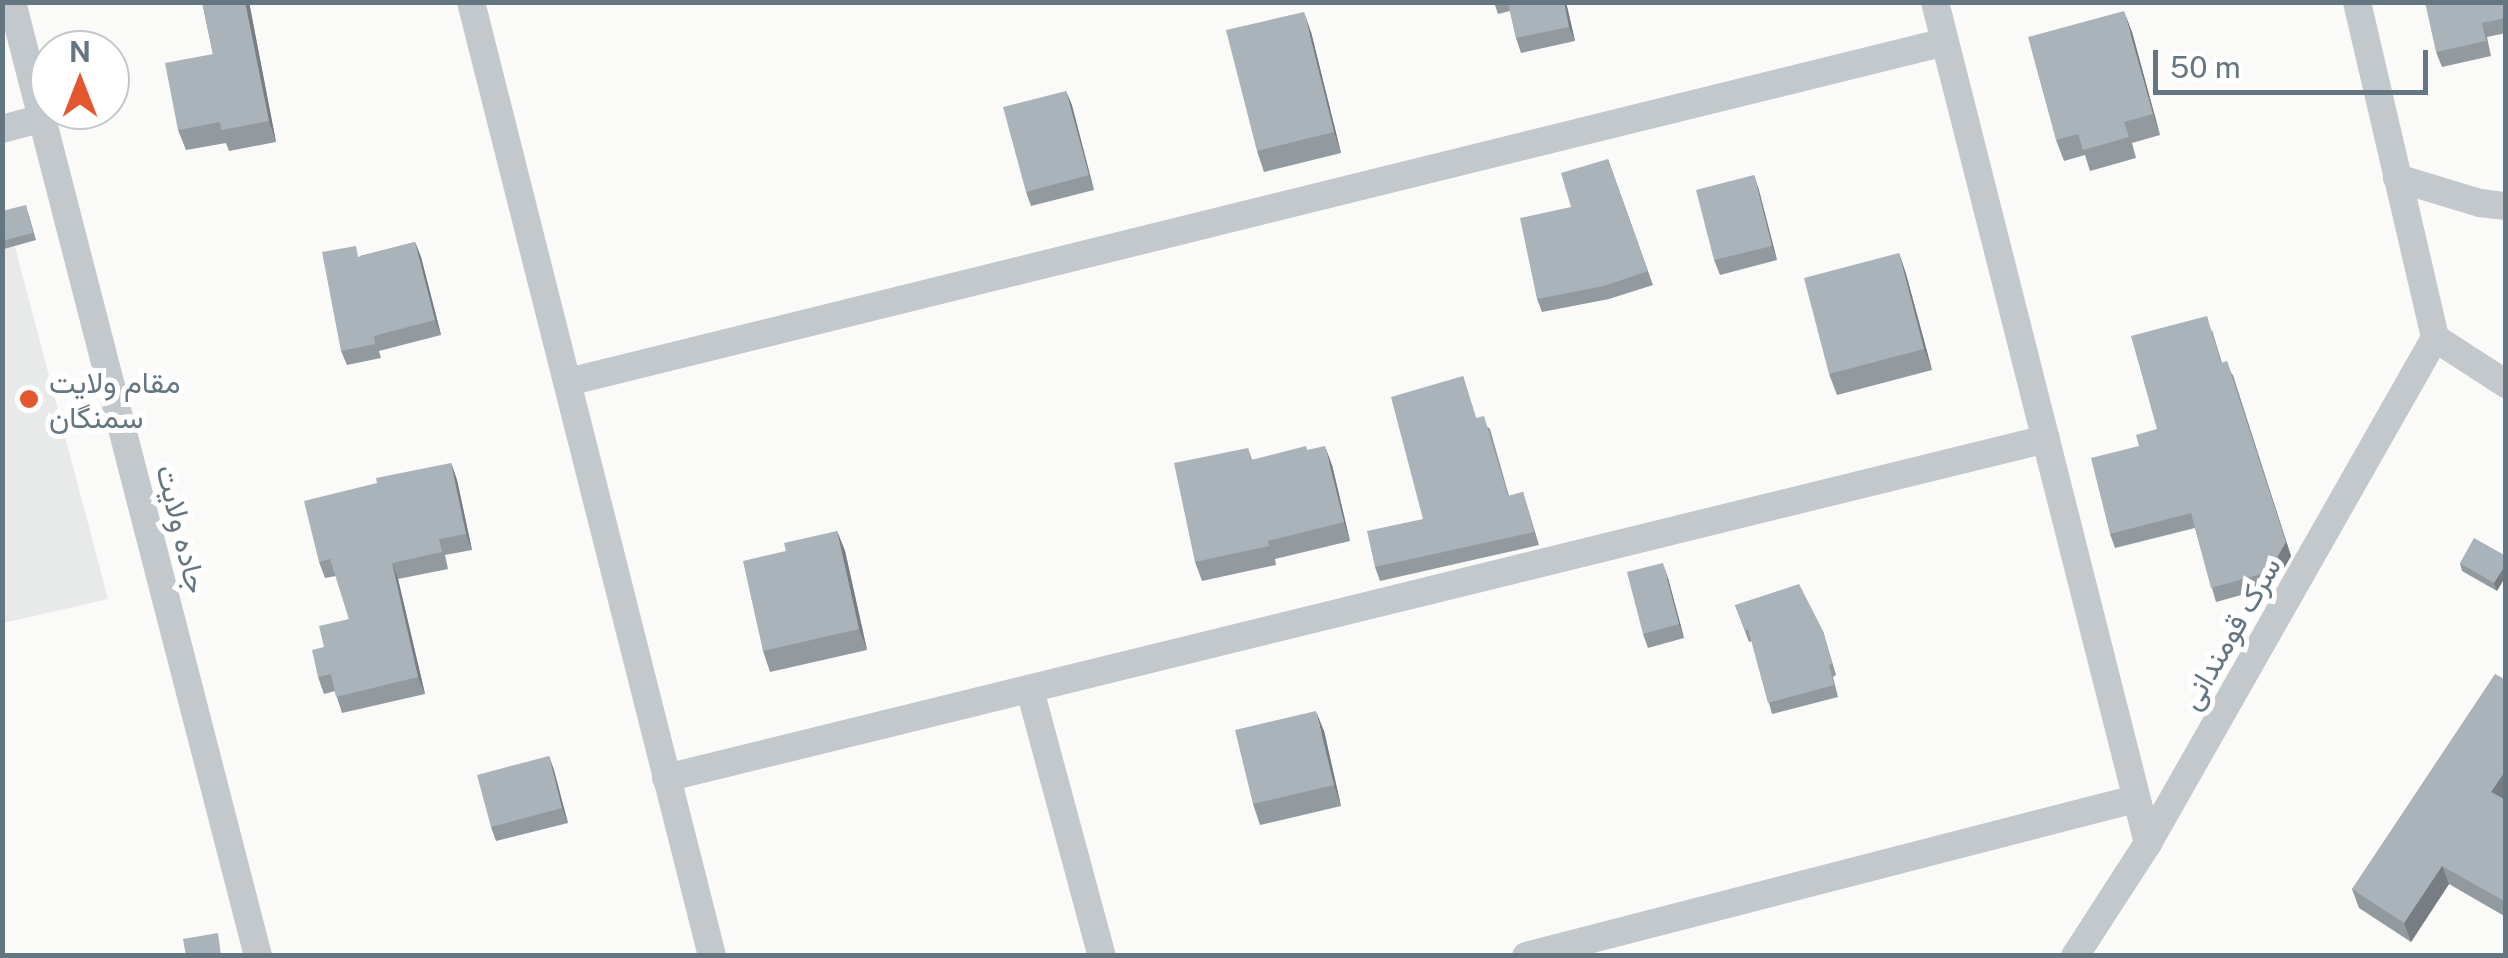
<!DOCTYPE html>
<meta charset="utf-8">
<style>
body{margin:0}
#map{position:relative;width:2508px;height:958px;overflow:hidden;background:#fafaf8;font-family:"Public Sans",Vazirmatn,sans-serif}
div>[style]{position:absolute}
.built>*{inset:0;background:#e8e9e9}
.minor>*{height:28px;margin:-14px;padding:0 14px;transform-origin:14px;border-radius:14px;background:#c3c8cc}
.wall>*{inset:0;background:#929a9f}
.shaded-wall>*{inset:0;background:#777d82}
.building>*{inset:0;background:#aab3b9}
.dots>*{width:28px;height:28px;translate:-50% -50%;box-sizing:border-box;border:5px solid #fff;border-radius:50%}
span{translate:-50% -50%;white-space:nowrap;text-align:center;line-height:1.15;-webkit-text-stroke:10px #fff;paint-order:stroke}
.poi-label{font-size:30px;color:#657683}
.left{translate:0 -50%;text-align:left}
.street-label{font-size:30px;color:#657683}
.frame{position:absolute;inset:0;border:5px solid #657683;pointer-events:none}
.north{position:absolute;left:30px;top:30px;width:100px;height:100px;box-sizing:border-box;background:#fff;border:2px solid #c1c8cd;border-radius:50%;rotate:0deg;font-size:28px;font-weight:700;line-height:40px;text-align:center;color:#657683}
.north::after{content:'';display:block;margin:auto;width:35px;height:45px;background:#e4572e;clip-path:polygon(50% 0,100% 100%,50% 72%,0 100%)}
.scale{position:absolute;left:2153px;top:50px;width:275px;height:45px;box-sizing:border-box;border:5px solid #657683;border-top:0;padding-left:12px;font-size:30px;line-height:35px;white-space:nowrap;color:#657683;-webkit-text-stroke:8px #fff;paint-order:stroke}
</style>
<div id="map">
<div class="built">
<div style="clip-path:polygon(2px 198px,108px 599px,3px 623px,2px 623px)"></div>
</div>
<div class="minor">
<div style="left:12px;top:2px;width:985px;rotate:75.54deg"></div>
<div style="left:471px;top:2px;width:984px;rotate:75.82deg"></div>
<div style="left:1935px;top:2px;width:868px;rotate:75.79deg"></div>
<div style="left:2357px;top:2px;width:345px;rotate:76.9deg"></div>
<div style="left:2435px;top:338px;width:85px;rotate:32.9deg"></div>
<div style="left:2px;top:129px;width:42px;rotate:-15deg"></div>
<div style="left:2397px;top:178px;width:87px;rotate:16.8deg"></div>
<div style="left:2480px;top:203px;width:26px;rotate:7deg"></div>
<div style="left:568px;top:382px;width:1418px;rotate:-13.87deg"></div>
<div style="left:1030px;top:690px;width:276px;rotate:74.9deg"></div>
<div style="left:666px;top:778px;width:1421px;rotate:-13.8deg"></div>
<div style="left:1526px;top:956px;width:629px;rotate:-14.46deg"></div>
<div style="left:2075px;top:956px;width:135px;rotate:-57.1deg"></div>
<div style="left:2148px;top:843px;width:581px;rotate:-60.39deg"></div>
</div>
<div class="wall">
<div style="clip-path:polygon(202px 2px,249px 2px,276px 142px,229px 151px,226px 143px,186px 150px,178px 130px,213px 54px)"></div>
<div style="clip-path:polygon(1494px 2px,1566px 2px,1575px 41px,1521px 53px,1516px 38px,1510px 11px,1498px 14px)"></div>
<div style="clip-path:polygon(2506px 2px,2506px 33px,2487px 37px,2491px 56px,2442px 67px,2436px 52px)"></div>
<div style="clip-path:polygon(1311px 32px,1341px 153px,1264px 172px,1257px 151px)"></div>
<div style="clip-path:polygon(2132px 32px,2160px 135px,2132px 143px,2136px 158px,2090px 171px,2085px 155px,2064px 161px,2056px 140px)"></div>
<div style="clip-path:polygon(1066px 91px,1094px 190px,1031px 206px,1026px 192px)"></div>
<div style="clip-path:polygon(1608px 159px,1653px 285px,1609px 299px,1542px 312px,1537px 299px,1571px 207px)"></div>
<div style="clip-path:polygon(1754px 175px,1777px 260px,1720px 275px,1714px 260px)"></div>
<div style="clip-path:polygon(2px 211px,28px 212px,36px 240px,4px 249px)"></div>
<div style="clip-path:polygon(415px 242px,421px 257px,441px 335px,379px 351px,381px 358px,347px 365px,341px 351px,360px 256px)"></div>
<div style="clip-path:polygon(1899px 253px,1906px 274px,1932px 370px,1837px 395px,1829px 374px)"></div>
<div style="clip-path:polygon(2212px 330px,2222px 363px,2233px 375px,2291px 556px,2283px 570px,2275px 572px,2274px 586px,2216px 602px,2195px 528px,2115px 548px,2110px 534px,2139px 446px,2157px 429px)"></div>
<div style="clip-path:polygon(1463px 376px,1476px 418px,1490px 429px,1509px 496px,1523px 492px,1539px 545px,1380px 581px,1375px 567px,1423px 519px)"></div>
<div style="clip-path:polygon(1248px 448px,1252px 460px,1307px 450px,1332px 465px,1350px 541px,1275px 559px,1276px 565px,1202px 581px,1195px 562px)"></div>
<div style="clip-path:polygon(451px 463px,457px 480px,472px 550px,445px 555px,448px 569px,398px 579px,425px 694px,342px 713px,335px 691px,324px 694px,318px 677px,324px 647px,349px 619px,336px 576px,325px 578px,319px 562px)"></div>
<div style="clip-path:polygon(837px 531px,845px 551px,867px 650px,770px 672px,763px 651px,786px 551px)"></div>
<div style="clip-path:polygon(2506px 556px,2497px 591px,2462px 571px,2460px 563px)"></div>
<div style="clip-path:polygon(1668px 578px,1684px 638px,1648px 648px,1643px 634px)"></div>
<div style="clip-path:polygon(1735px 605px,1823px 631px,1836px 675px,1833px 677px,1838px 697px,1772px 714px,1752px 641px,1749px 642px)"></div>
<div style="clip-path:polygon(2506px 680px,2506px 917px,2449px 884px,2411px 942px,2359px 908px,2352px 889px)"></div>
<div style="clip-path:polygon(1324px 731px,1341px 806px,1260px 825px,1253px 804px)"></div>
<div style="clip-path:polygon(549px 756px,568px 823px,496px 841px,491px 827px)"></div>
</div>
<div class="shaded-wall">
<div style="clip-path:polygon(245px 2px,249px 2px,276px 142px,269px 121px)"></div>
<div style="clip-path:polygon(1564px 2px,1566px 2px,1575px 41px,1569px 27px)"></div>
<div style="clip-path:polygon(2124px 11px,2132px 32px,2160px 135px,2153px 114px)"></div>
<div style="clip-path:polygon(1304px 12px,1311px 32px,1341px 153px,1334px 132px)"></div>
<div style="clip-path:polygon(1066px 91px,1072px 105px,1094px 190px,1089px 175px)"></div>
<div style="clip-path:polygon(1754px 175px,1759px 190px,1777px 260px,1772px 246px)"></div>
<div style="clip-path:polygon(415px 242px,421px 257px,441px 335px,435px 320px)"></div>
<div style="clip-path:polygon(1899px 253px,1906px 274px,1932px 370px,1924px 349px)"></div>
<div style="clip-path:polygon(2227px 361px,2291px 556px,2283px 570px,2278px 556px)"></div>
<div style="clip-path:polygon(1325px 446px,1332px 465px,1350px 541px,1344px 522px)"></div>
<div style="clip-path:polygon(451px 463px,457px 480px,472px 550px,466px 534px)"></div>
<div style="clip-path:polygon(837px 531px,845px 551px,867px 650px,859px 629px)"></div>
<div style="clip-path:polygon(2270px 558px,2275px 572px,2274px 586px,2269px 572px)"></div>
<div style="clip-path:polygon(392px 563px,398px 579px,425px 694px,418px 677px)"></div>
<div style="clip-path:polygon(1663px 563px,1668px 578px,1684px 638px,1679px 624px)"></div>
<div style="clip-path:polygon(2506px 564px,2506px 576px,2497px 591px,2494px 583px)"></div>
<div style="clip-path:polygon(1316px 711px,1324px 731px,1341px 806px,1334px 785px)"></div>
<div style="clip-path:polygon(549px 756px,554px 770px,568px 823px,562px 808px)"></div>
<div style="clip-path:polygon(2506px 770px,2506px 799px,2498px 810px,2491px 792px)"></div>
<div style="clip-path:polygon(2442px 866px,2449px 884px,2411px 942px,2404px 923px)"></div>
</div>
<div class="building">
<div style="clip-path:polygon(202px 2px,245px 2px,269px 121px,221px 130px,220px 122px,178px 130px,165px 63px,213px 54px)"></div>
<div style="clip-path:polygon(1508px 2px,1564px 2px,1569px 27px,1516px 38px)"></div>
<div style="clip-path:polygon(2425px 2px,2506px 2px,2506px 18px,2482px 23px,2486px 41px,2436px 52px)"></div>
<div style="clip-path:polygon(2124px 11px,2153px 114px,2124px 122px,2129px 137px,2083px 150px,2078px 134px,2056px 140px,2028px 37px)"></div>
<div style="clip-path:polygon(1304px 12px,1334px 132px,1257px 151px,1226px 30px)"></div>
<div style="clip-path:polygon(1066px 91px,1089px 175px,1026px 192px,1003px 107px)"></div>
<div style="clip-path:polygon(1608px 159px,1648px 271px,1604px 286px,1537px 299px,1520px 218px,1571px 207px,1561px 173px)"></div>
<div style="clip-path:polygon(1754px 175px,1772px 246px,1714px 260px,1696px 190px)"></div>
<div style="clip-path:polygon(26px 205px,33px 233px,2px 241px,2px 211px)"></div>
<div style="clip-path:polygon(415px 242px,435px 320px,374px 336px,375px 344px,341px 351px,322px 252px,356px 246px,358px 257px)"></div>
<div style="clip-path:polygon(1899px 253px,1924px 349px,1829px 374px,1804px 278px)"></div>
<div style="clip-path:polygon(2207px 316px,2221px 363px,2227px 361px,2286px 542px,2278px 556px,2270px 558px,2269px 572px,2211px 588px,2191px 513px,2110px 534px,2091px 458px,2139px 446px,2136px 435px,2157px 429px,2131px 336px)"></div>
<div style="clip-path:polygon(1463px 376px,1476px 418px,1484px 416px,1508px 496px,1523px 492px,1534px 532px,1375px 567px,1367px 531px,1423px 519px,1391px 397px)"></div>
<div style="clip-path:polygon(1306px 446px,1307px 450px,1325px 446px,1344px 522px,1268px 541px,1269px 546px,1195px 562px,1174px 463px,1248px 448px,1251px 460px)"></div>
<div style="clip-path:polygon(451px 463px,466px 534px,439px 539px,442px 552px,392px 563px,418px 677px,336px 697px,331px 674px,318px 677px,312px 650px,324px 647px,319px 626px,349px 619px,330px 559px,319px 562px,304px 501px,377px 483px,376px 478px)"></div>
<div style="clip-path:polygon(837px 531px,859px 629px,763px 651px,743px 561px,786px 551px,784px 543px)"></div>
<div style="clip-path:polygon(2474px 538px,2506px 556px,2506px 564px,2494px 583px,2460px 563px)"></div>
<div style="clip-path:polygon(1663px 563px,1679px 624px,1643px 634px,1627px 572px)"></div>
<div style="clip-path:polygon(1799px 584px,1823px 631px,1832px 664px,1829px 665px,1834px 685px,1768px 703px,1748px 629px,1745px 631px,1735px 605px)"></div>
<div style="clip-path:polygon(2495px 674px,2506px 680px,2506px 770px,2491px 792px,2506px 800px,2506px 902px,2442px 866px,2404px 923px,2352px 889px)"></div>
<div style="clip-path:polygon(1316px 711px,1334px 785px,1253px 804px,1235px 730px)"></div>
<div style="clip-path:polygon(549px 756px,562px 808px,491px 827px,477px 775px)"></div>
<div style="clip-path:polygon(218px 933px,221px 956px,186px 956px,183px 939px)"></div>
</div>
<div class="dots">
<div style="left:29px;top:399px;background:#e4572e"></div>
</div>
<div class="poi-label">
<span class="left" style="left:49px;top:399px">مقام ولایت<br>سمنگان</span>
</div>
<div class="street-label">
<span style="left:182px;top:529px;rotate:76deg">جاده ولایت</span>
<span style="left:2230px;top:633px;rotate:-60deg">سرک قومندانی</span>
</div>
<div class="frame"></div>
<div class="north">N</div>
<div class="scale">50 m</div>
</div>
